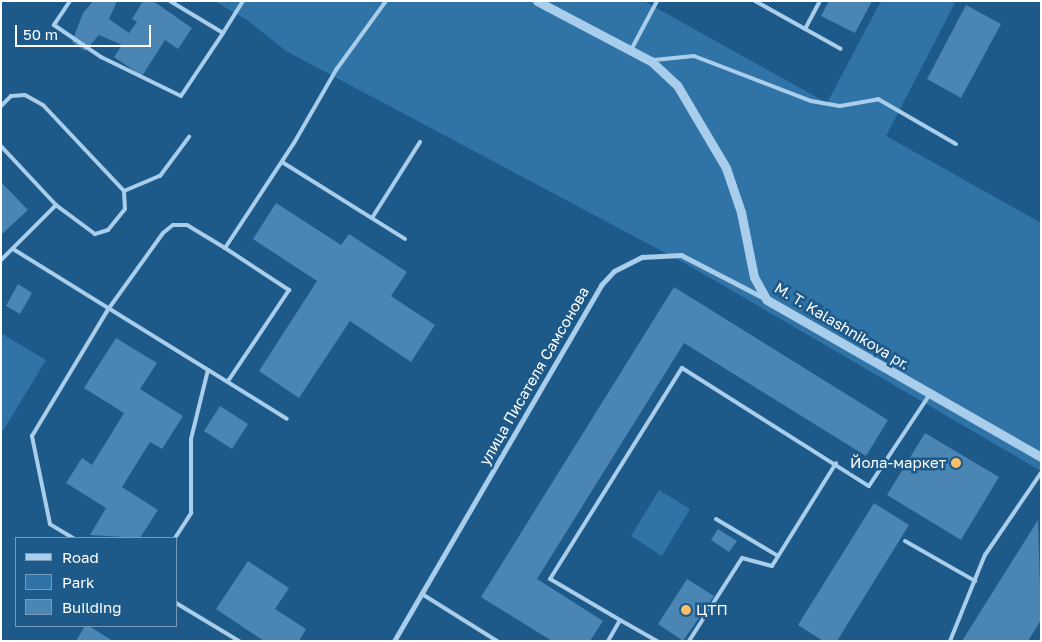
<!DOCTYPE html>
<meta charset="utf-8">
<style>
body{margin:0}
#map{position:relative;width:1042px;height:642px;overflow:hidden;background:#1d5989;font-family:"Golos Text",sans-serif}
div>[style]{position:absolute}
.green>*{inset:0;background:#3073a7}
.building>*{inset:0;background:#4a85b3}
.service>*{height:4px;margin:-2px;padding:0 2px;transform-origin:2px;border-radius:2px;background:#a8ceec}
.minor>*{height:5px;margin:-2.5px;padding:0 2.5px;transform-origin:2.5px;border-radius:2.5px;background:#a8ceec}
.tertiary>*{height:9px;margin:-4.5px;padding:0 4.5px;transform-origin:4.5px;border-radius:4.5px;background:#a8ceec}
.dots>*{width:14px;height:14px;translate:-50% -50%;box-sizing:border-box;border:2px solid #1d5989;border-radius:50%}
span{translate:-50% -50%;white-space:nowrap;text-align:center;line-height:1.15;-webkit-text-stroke:5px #1d5989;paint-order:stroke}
.street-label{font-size:15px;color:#fff}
.poi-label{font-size:15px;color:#fff}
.right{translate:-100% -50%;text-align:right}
.left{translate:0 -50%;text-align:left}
.frame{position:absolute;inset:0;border:2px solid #fff;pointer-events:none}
.legend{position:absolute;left:15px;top:537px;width:162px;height:90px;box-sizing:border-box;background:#1d5989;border:1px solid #779bb8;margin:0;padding:6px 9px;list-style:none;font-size:15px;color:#fff}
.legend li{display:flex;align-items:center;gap:10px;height:25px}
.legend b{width:25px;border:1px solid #779bb8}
.scale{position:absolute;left:15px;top:25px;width:136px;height:22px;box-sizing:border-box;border:2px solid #fff;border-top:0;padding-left:6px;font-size:15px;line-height:18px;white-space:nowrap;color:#fff;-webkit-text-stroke:4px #1d5989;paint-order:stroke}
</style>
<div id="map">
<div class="green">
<div style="clip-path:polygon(214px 1px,644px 1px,827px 103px,881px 1px,956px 1px,886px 136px,1041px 223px,1041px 471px,688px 265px,286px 51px,247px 20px)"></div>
<div style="clip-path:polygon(1px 333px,46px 360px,1px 434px)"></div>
<div style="clip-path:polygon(659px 490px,690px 509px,662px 556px,631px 536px)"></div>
</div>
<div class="building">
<div style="clip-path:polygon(93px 1px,117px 1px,109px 19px,129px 33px,137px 22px,132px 19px,143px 1px,153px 1px,192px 28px,178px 49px,165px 40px,142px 76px,114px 57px,122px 45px,99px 35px,85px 51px,72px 42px,83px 13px)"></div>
<div style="clip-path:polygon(829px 1px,872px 1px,855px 33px,821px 16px)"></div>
<div style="clip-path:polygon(966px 5px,1001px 24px,961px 98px,927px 79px)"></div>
<div style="clip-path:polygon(1px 182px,28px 210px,1px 235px)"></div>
<div style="clip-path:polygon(276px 203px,341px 245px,349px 234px,407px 272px,391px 296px,435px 325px,411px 362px,350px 321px,299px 398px,259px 371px,317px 281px,253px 239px)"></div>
<div style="clip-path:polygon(18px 284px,32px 293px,20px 314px,6px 306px)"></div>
<div style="clip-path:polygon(674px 287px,888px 420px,866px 456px,684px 343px,537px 579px,603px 621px,590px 641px,552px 641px,481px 597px)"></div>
<div style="clip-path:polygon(116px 338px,157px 363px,140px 389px,183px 416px,162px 449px,150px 442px,122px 487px,158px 510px,140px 538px,90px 535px,106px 508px,66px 483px,82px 458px,92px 465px,124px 413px,84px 388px)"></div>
<div style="clip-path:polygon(220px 406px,248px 424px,232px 449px,204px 431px)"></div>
<div style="clip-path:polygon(925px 433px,999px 477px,961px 540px,887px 495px)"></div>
<div style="clip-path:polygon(874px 503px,909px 525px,837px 641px,823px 641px,798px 625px)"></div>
<div style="clip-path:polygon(1038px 520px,1041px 620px,1028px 641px,962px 641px)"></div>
<div style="clip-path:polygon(718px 529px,737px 541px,729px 552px,711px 540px)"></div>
<div style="clip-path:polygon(248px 561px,289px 588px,275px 609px,306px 629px,299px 641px,264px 641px,216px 609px)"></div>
<div style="clip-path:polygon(687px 579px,714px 596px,683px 641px,658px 624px)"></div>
<div style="clip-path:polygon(85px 626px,89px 626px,113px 641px,76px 641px)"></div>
</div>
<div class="service">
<div style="left:70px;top:1px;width:29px;rotate:124deg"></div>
<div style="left:54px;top:25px;width:57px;rotate:34.2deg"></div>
<div style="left:101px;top:57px;width:89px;rotate:26deg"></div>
<div style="left:181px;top:96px;width:76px;rotate:-56.3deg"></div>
<div style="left:170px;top:1px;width:62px;rotate:31.1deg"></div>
<div style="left:223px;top:33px;width:38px;rotate:-58deg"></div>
<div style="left:755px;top:1px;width:98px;rotate:29.2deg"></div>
<div style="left:805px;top:29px;width:32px;rotate:-62deg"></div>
<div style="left:631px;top:50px;width:55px;rotate:-62deg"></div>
<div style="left:654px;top:60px;width:40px;rotate:-5.7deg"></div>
<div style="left:694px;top:56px;width:125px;rotate:21deg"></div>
<div style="left:811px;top:101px;width:29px;rotate:10deg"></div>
<div style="left:840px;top:106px;width:39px;rotate:-10deg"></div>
<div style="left:878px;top:99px;width:90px;rotate:30deg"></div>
<div style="left:1px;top:106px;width:14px;rotate:-45deg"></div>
<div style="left:11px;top:96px;width:14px;rotate:-4deg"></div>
<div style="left:25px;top:95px;width:21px;rotate:29deg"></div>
<div style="left:43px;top:105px;width:118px;rotate:46.7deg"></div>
<div style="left:124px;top:191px;width:18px;rotate:87deg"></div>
<div style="left:125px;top:209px;width:27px;rotate:129deg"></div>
<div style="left:108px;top:230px;width:14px;rotate:163deg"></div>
<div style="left:95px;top:234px;width:49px;rotate:-143.4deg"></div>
<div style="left:56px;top:205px;width:81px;rotate:-133deg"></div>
<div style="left:282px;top:162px;width:145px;rotate:32deg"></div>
<div style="left:124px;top:191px;width:39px;rotate:-23deg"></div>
<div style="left:160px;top:176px;width:49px;rotate:-53.4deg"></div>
<div style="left:372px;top:218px;width:90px;rotate:-57.7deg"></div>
<div style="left:225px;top:248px;width:77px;rotate:33.3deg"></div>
<div style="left:289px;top:290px;width:110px;rotate:123.8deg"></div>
<div style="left:13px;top:249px;width:322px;rotate:31.8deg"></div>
<div style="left:1px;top:260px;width:78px;rotate:-45deg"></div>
<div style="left:716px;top:519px;width:72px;rotate:30.8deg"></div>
<div style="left:73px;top:538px;width:27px;rotate:-149deg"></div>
<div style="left:50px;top:524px;width:90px;rotate:-101.6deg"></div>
<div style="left:32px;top:436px;width:146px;rotate:-59deg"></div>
<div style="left:107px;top:311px;width:96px;rotate:-54.3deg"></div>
<div style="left:163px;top:233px;width:13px;rotate:-39deg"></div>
<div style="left:173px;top:225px;width:14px"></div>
<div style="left:187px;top:225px;width:44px;rotate:31.2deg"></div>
<div style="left:225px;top:248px;width:126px;rotate:-56.7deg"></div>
<div style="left:294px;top:143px;width:84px;rotate:-60.1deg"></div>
<div style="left:336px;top:70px;width:85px;rotate:-54.1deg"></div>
<div style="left:175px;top:538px;width:30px;rotate:-57deg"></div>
<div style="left:191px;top:513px;width:74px;rotate:-90deg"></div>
<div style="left:191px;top:439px;width:71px;rotate:-76.2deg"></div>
<div style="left:905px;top:541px;width:81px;rotate:29.7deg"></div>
<div style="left:422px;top:594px;width:89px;rotate:32.1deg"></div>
<div style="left:176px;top:603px;width:74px;rotate:31.1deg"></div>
<div style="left:620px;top:620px;width:43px;rotate:29.6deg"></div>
<div style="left:608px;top:641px;width:24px;rotate:-60deg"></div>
<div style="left:620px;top:620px;width:81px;rotate:-149.6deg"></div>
<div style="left:550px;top:579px;width:249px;rotate:-58deg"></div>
<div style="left:682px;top:368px;width:221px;rotate:32.3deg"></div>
<div style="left:869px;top:486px;width:110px;rotate:-56.5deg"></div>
<div style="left:689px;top:641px;width:98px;rotate:-57.4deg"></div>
<div style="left:742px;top:558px;width:31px;rotate:15deg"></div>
<div style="left:772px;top:566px;width:121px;rotate:-58.1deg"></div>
<div style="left:950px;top:641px;width:93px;rotate:-67.9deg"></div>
<div style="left:985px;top:555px;width:99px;rotate:-55.7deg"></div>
</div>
<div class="minor">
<div style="left:394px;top:641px;width:412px;rotate:-59.8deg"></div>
<div style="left:601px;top:285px;width:19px;rotate:-47deg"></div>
<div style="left:614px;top:271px;width:31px;rotate:-27deg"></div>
<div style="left:642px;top:257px;width:39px;rotate:-3deg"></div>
<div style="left:681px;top:255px;width:96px;rotate:27.4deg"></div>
</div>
<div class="tertiary">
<div style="left:537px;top:1px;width:129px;rotate:27.8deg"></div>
<div style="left:651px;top:61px;width:35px;rotate:43deg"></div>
<div style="left:677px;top:85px;width:96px;rotate:59.4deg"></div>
<div style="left:726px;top:168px;width:46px;rotate:71.2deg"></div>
<div style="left:741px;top:212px;width:66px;rotate:78.7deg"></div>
<div style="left:754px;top:277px;width:26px;rotate:61deg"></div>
<div style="left:767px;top:300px;width:316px;rotate:29.8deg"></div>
</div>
<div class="dots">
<div style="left:956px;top:463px;background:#fbbf66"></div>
<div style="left:686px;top:610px;background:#fbbf66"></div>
</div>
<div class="street-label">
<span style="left:842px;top:326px;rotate:31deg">M. T. Kalashnikova pr.</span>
<span style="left:534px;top:376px;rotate:-60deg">улица Писателя Самсонова</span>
</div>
<div class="poi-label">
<span class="right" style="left:946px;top:463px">Йола-маркет</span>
<span class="left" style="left:696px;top:610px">ЦТП</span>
</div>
<div class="frame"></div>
<ul class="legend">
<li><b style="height:6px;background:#a8ceec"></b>Road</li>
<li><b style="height:14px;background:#3073a7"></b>Park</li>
<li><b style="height:14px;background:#4a85b3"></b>Building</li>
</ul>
<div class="scale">50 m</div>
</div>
